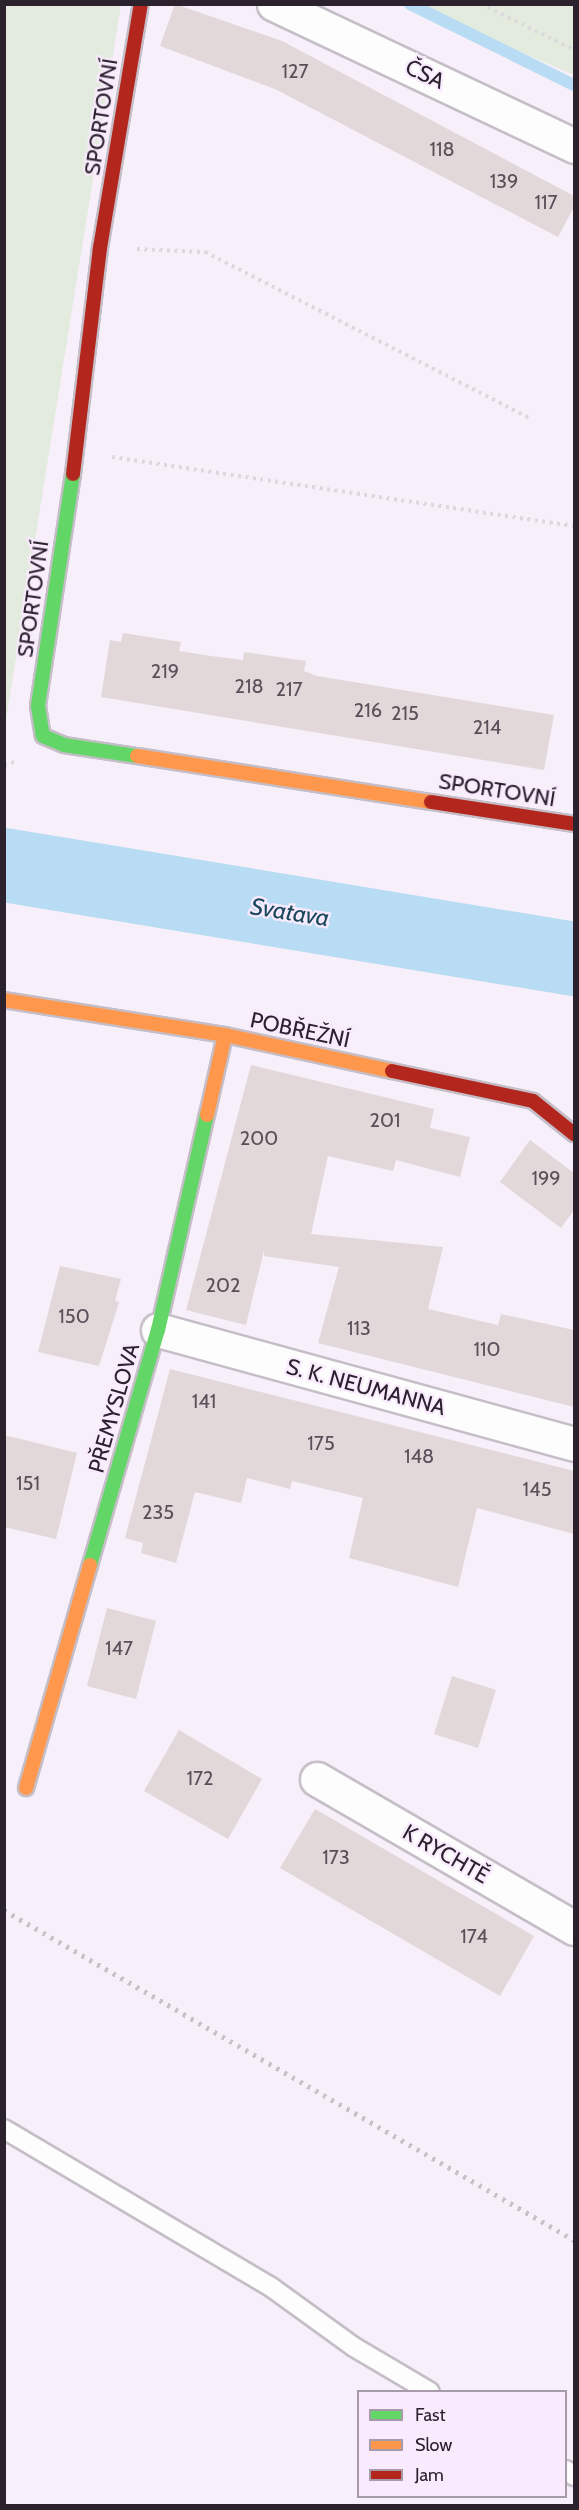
<!DOCTYPE html>
<meta charset="utf-8">
<style>
body{margin:0}
#map{position:relative;width:579px;height:2510px;overflow:hidden;background:#f7eff9;font-family:Cabin,sans-serif}
div>[style]{position:absolute}
.green>*{inset:0;background:#e3eade}
.stream>*{height:12px;margin:-6px;padding:0 6px;transform-origin:6px;border-radius:6px;background:#b7dcf3}
.river>*{height:74px;margin:-37px;padding:0 37px;transform-origin:37px;border-radius:37px;background:#b7dcf3}
.building>*{inset:0;background:#e2d8da}
.path>*{height:4px;margin-top:-2px;transform-origin:0;background:repeating-linear-gradient(90deg,#dbd9dc 0 3px,transparent 0 7.5px)}
.roads{filter:drop-shadow(2px 0 #c5bec7) drop-shadow(-2px 0 #c5bec7) drop-shadow(0 2px #c5bec7) drop-shadow(0 -2px #c5bec7)}
.lane>*{height:18px;margin:-9px;padding:0 9px;transform-origin:9px;border-radius:9px;background:#fefdfe}
.street>*{height:33px;margin:-16.5px;padding:0 16.5px;transform-origin:16.5px;border-radius:16.5px;background:#fefdfe}
.fast>*{height:14px;margin:-7px;padding:0 7px;transform-origin:7px;border-radius:7px;background:#63d668}
.slow>*{height:14px;margin:-7px;padding:0 7px;transform-origin:7px;border-radius:7px;background:#ff974d}
.jam>*{height:14px;margin:-7px;padding:0 7px;transform-origin:7px;border-radius:7px;background:#b3261e}
.rail>*{height:4.5px;margin-top:-2.25px;transform-origin:0;background:repeating-linear-gradient(90deg,#c5c3c5 0 3px,transparent 0 9px)}
span{translate:-50% -50%;white-space:nowrap;text-align:center;line-height:1.15;-webkit-text-stroke:4.5px #f9ebfd;paint-order:stroke}
.number-label{font-size:20px;color:#5a5059}
.number-label span{-webkit-text-stroke-width:0}
.street-label{font-size:22px;color:#2b222d}
.water-label{font-size:24px;color:#1b485c;font-style:italic}
.frame{position:absolute;inset:0;border:6px solid #2b222d;pointer-events:none}
.legend{position:absolute;left:357px;top:2390px;width:210px;height:108px;box-sizing:border-box;background:#f9ebfd;border:2px solid #a79baa;margin:0;padding:8px 10px;list-style:none;font-size:18px;color:#2b222d}
.legend li{display:flex;align-items:center;gap:12px;height:30px}
.legend b{width:30px;border:2px solid #a79baa}
</style>
<div id="map">
<div class="green">
<div style="clip-path:polygon(5px 4px,121px 5px,5px 726px,4px 5px)"></div>
<div style="clip-path:polygon(412px 5px,574px 5px,574px 75px)"></div>
</div>
<div class="stream">
<div style="left:410px;top:4px;width:183px;rotate:26.3deg"></div>
</div>
<div class="river">
<div style="left:4px;top:865px;width:578px;rotate:9.36deg"></div>
</div>
<div class="building">
<div style="clip-path:polygon(175px 4px,282px 41px,574px 196px,574px 207px,558px 237px,275px 89px,160px 46px)"></div>
<div style="clip-path:polygon(123px 633px,181px 642px,179px 651px,211px 656px,243px 660px,244px 652px,306px 661px,304px 671px,317px 676px,554px 715px,544px 770px,101px 697px,110px 640px,121px 642px)"></div>
<div style="clip-path:polygon(251px 1065px,434px 1109px,430px 1128px,470px 1137px,460px 1177px,396px 1160px,393px 1171px,328px 1156px,311px 1234px,443px 1247px,428px 1309px,498px 1325px,501px 1314px,574px 1330px,574px 1407px,318px 1343px,339px 1267px,264px 1256px,264px 1250px,246px 1325px,186px 1310px)"></div>
<div style="clip-path:polygon(530px 1140px,574px 1173px,574px 1210px,561px 1228px,500px 1182px)"></div>
<div style="clip-path:polygon(60px 1266px,121px 1279px,115px 1301px,119px 1302px,99px 1366px,38px 1352px)"></div>
<div style="clip-path:polygon(170px 1369px,574px 1471px,574px 1534px,477px 1508px,458px 1587px,349px 1558px,363px 1498px,292px 1481px,290px 1489px,247px 1478px,241px 1503px,195px 1492px,176px 1563px,141px 1553px,143px 1543px,125px 1538px)"></div>
<div style="clip-path:polygon(4px 1435px,77px 1453px,56px 1539px,4px 1527px)"></div>
<div style="clip-path:polygon(107px 1608px,156px 1621px,136px 1699px,87px 1686px)"></div>
<div style="clip-path:polygon(452px 1676px,496px 1690px,478px 1748px,434px 1734px)"></div>
<div style="clip-path:polygon(179px 1730px,262px 1779px,228px 1839px,144px 1791px)"></div>
<div style="clip-path:polygon(315px 1809px,534px 1936px,500px 1996px,280px 1868px)"></div>
</div>
<div class="path">
<div style="left:481px;top:4px;width:104px;rotate:26.3deg"></div>
<div style="left:137px;top:249px;width:68px;rotate:2.5deg"></div>
<div style="left:205px;top:252px;width:367px;rotate:27.1deg"></div>
<div style="left:112px;top:457px;width:467px;rotate:8.5deg"></div>
<div style="left:4px;top:765px;width:11px;rotate:-15deg"></div>
</div>
<div class="roads">
<div class="lane">
<div style="left:4px;top:2129px;width:310px;rotate:30.6deg"></div>
<div style="left:271px;top:2287px;width:102px;rotate:35.9deg"></div>
<div style="left:354px;top:2347px;width:88px;rotate:30.6deg"></div>
<div style="left:566px;top:2470px;width:10px;rotate:37deg"></div>
</div>
<div class="street">
<div style="left:274px;top:4px;width:332px;rotate:25.3deg"></div>
<div style="left:158px;top:1330px;width:431px;rotate:15.3deg"></div>
<div style="left:317px;top:1779px;width:297px;rotate:30.1deg"></div>
</div>
<div class="fast">
<div style="left:73px;top:474px;width:235px;rotate:98.6deg"></div>
<div style="left:38px;top:706px;width:30px;rotate:81deg"></div>
<div style="left:43px;top:736px;width:23px;rotate:23deg"></div>
<div style="left:64px;top:745px;width:74px;rotate:8.6deg"></div>
<div style="left:90px;top:1565px;width:245px;rotate:-73.9deg"></div>
<div style="left:158px;top:1330px;width:221px;rotate:-77.2deg"></div>
</div>
<div class="slow">
<div style="left:137px;top:756px;width:298px;rotate:8.9deg"></div>
<div style="left:4px;top:1000px;width:224px;rotate:9deg"></div>
<div style="left:225px;top:1035px;width:171px;rotate:12.2deg"></div>
<div style="left:207px;top:1115px;width:82px;rotate:-77.3deg"></div>
<div style="left:26px;top:1788px;width:232px;rotate:-74deg"></div>
</div>
<div class="jam">
<div style="left:73px;top:474px;width:228px;rotate:-83.2deg"></div>
<div style="left:100px;top:248px;width:247px;rotate:-80.5deg"></div>
<div style="left:431px;top:802px;width:145px;rotate:8.7deg"></div>
<div style="left:392px;top:1071px;width:144px;rotate:12deg"></div>
<div style="left:533px;top:1101px;width:53px;rotate:38.8deg"></div>
</div>
</div>
<div class="rail">
<div style="left:4px;top:1910px;width:659px;rotate:30.07deg"></div>
</div>
<div class="number-label">
<span style="left:295px;top:71px">127</span>
<span style="left:442px;top:149px">118</span>
<span style="left:504px;top:181px">139</span>
<span style="left:546px;top:202px">117</span>
<span style="left:165px;top:671px">219</span>
<span style="left:249px;top:686px">218</span>
<span style="left:289px;top:689px">217</span>
<span style="left:368px;top:710px">216</span>
<span style="left:405px;top:713px">215</span>
<span style="left:487px;top:727px">214</span>
<span style="left:385px;top:1120px">201</span>
<span style="left:259px;top:1138px">200</span>
<span style="left:546px;top:1178px">199</span>
<span style="left:223px;top:1285px">202</span>
<span style="left:74px;top:1316px">150</span>
<span style="left:359px;top:1328px">113</span>
<span style="left:487px;top:1349px">110</span>
<span style="left:204px;top:1401px">141</span>
<span style="left:321px;top:1443px">175</span>
<span style="left:419px;top:1456px">148</span>
<span style="left:28px;top:1483px">151</span>
<span style="left:537px;top:1489px">145</span>
<span style="left:158px;top:1512px">235</span>
<span style="left:119px;top:1648px">147</span>
<span style="left:200px;top:1778px">172</span>
<span style="left:336px;top:1857px">173</span>
<span style="left:474px;top:1936px">174</span>
</div>
<div class="street-label">
<span style="left:425px;top:74px;rotate:25deg">ČSA</span>
<span style="left:101px;top:117px;rotate:-81deg">SPORTOVNÍ</span>
<span style="left:33px;top:599px;rotate:-82deg">SPORTOVNÍ</span>
<span style="left:497px;top:790px;rotate:9deg">SPORTOVNÍ</span>
<span style="left:300px;top:1030px;rotate:12deg">POBŘEŽNÍ</span>
<span style="left:366px;top:1387px;rotate:15deg">S. K. NEUMANNA</span>
<span style="left:114px;top:1408px;rotate:-74deg">PŘEMYSLOVA</span>
<span style="left:446px;top:1854px;rotate:30deg">K RYCHTĚ</span>
</div>
<div class="water-label">
<span style="left:290px;top:912px;rotate:9deg">Svatava</span>
</div>
<div class="frame"></div>
<ul class="legend">
<li><b style="height:8px;background:#63d668"></b>Fast</li>
<li><b style="height:8px;background:#ff974d"></b>Slow</li>
<li><b style="height:8px;background:#b3261e"></b>Jam</li>
</ul>
</div>
